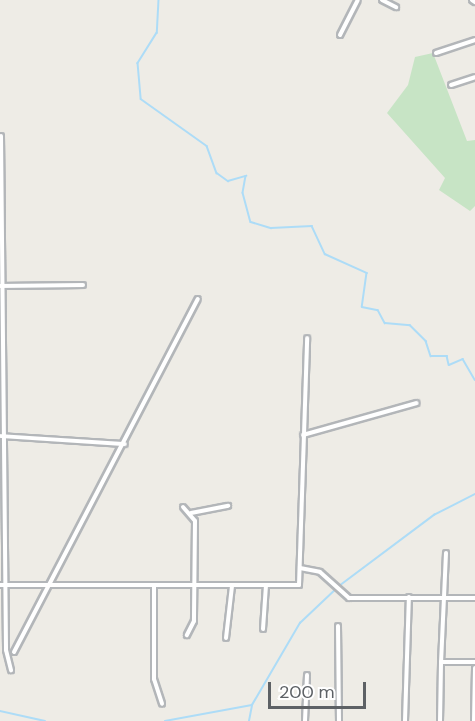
<!DOCTYPE html>
<style>
body{margin:0}
#map{position:relative;width:475px;height:721px;overflow:hidden;background:#eeece6;font-family:"DM Sans",sans-serif}
div>[style]{position:absolute}
.green>*{inset:0;background:#c7e4c5}
.stream>*{height:1.5px;margin:-0.75px;padding:0 0.75px;transform-origin:0.75px;border-radius:0.75px;background:#addcf7}
.roads{filter:drop-shadow(2px 0 #b3b6b9) drop-shadow(-2px 0 #b3b6b9) drop-shadow(0 2px #b3b6b9) drop-shadow(0 -2px #b3b6b9)}
.street>*{height:4px;margin:-2px;padding:0 2px;transform-origin:2px;border-radius:2px;background:#fff}
span{translate:-50% -50%;white-space:nowrap;text-align:center;line-height:1.15;-webkit-text-stroke:5px #fff;paint-order:stroke}
.scale{position:absolute;left:268px;top:682px;width:98px;height:27px;box-sizing:border-box;border:3px solid #5d6165;border-top:0;padding-left:8px;font-size:18px;line-height:21px;white-space:nowrap;color:#5d6165;-webkit-text-stroke:4px #fff;paint-order:stroke}
</style>
<div id="map">
<div class="green">
<div style="clip-path:polygon(433px 53px,467px 141px,475px 140px,475px 206px,470px 211px,439px 190px,445px 178px,387px 113px,408px 85px,415px 57px)"></div>
</div>
<div class="stream">
<div style="left:159px;top:0;width:33px;rotate:93deg"></div>
<div style="left:157px;top:33px;width:36px;rotate:122deg"></div>
<div style="left:138px;top:63px;width:36px;rotate:85deg"></div>
<div style="left:141px;top:99px;width:81px;rotate:35.5deg"></div>
<div style="left:207px;top:146px;width:29px;rotate:70deg"></div>
<div style="left:217px;top:173px;width:14px;rotate:36deg"></div>
<div style="left:228px;top:181px;width:19px;rotate:-16deg"></div>
<div style="left:246px;top:176px;width:17px;rotate:100deg"></div>
<div style="left:243px;top:193px;width:30px;rotate:75deg"></div>
<div style="left:251px;top:222px;width:21px;rotate:17deg"></div>
<div style="left:271px;top:228px;width:41px;rotate:-2.8deg"></div>
<div style="left:312px;top:226px;width:31px;rotate:65deg"></div>
<div style="left:325px;top:254px;width:46px;rotate:24.3deg"></div>
<div style="left:367px;top:273px;width:34px;rotate:98deg"></div>
<div style="left:362px;top:307px;width:16px;rotate:11deg"></div>
<div style="left:378px;top:310px;width:15px;rotate:62deg"></div>
<div style="left:385px;top:323px;width:25px;rotate:5deg"></div>
<div style="left:410px;top:325px;width:23px;rotate:45deg"></div>
<div style="left:426px;top:341px;width:16px;rotate:72deg"></div>
<div style="left:431px;top:356px;width:16px"></div>
<div style="left:447px;top:356px;width:9px;rotate:77deg"></div>
<div style="left:449px;top:365px;width:15px;rotate:-23deg"></div>
<div style="left:463px;top:359px;width:24px;rotate:60deg"></div>
<div style="left:339px;top:586px;width:119px;rotate:-36.8deg"></div>
<div style="left:434px;top:515px;width:46px;rotate:-27.1deg"></div>
<div style="left:0;top:711px;width:46px;rotate:12.5deg"></div>
<div style="left:165px;top:721px;width:88px;rotate:-10.4deg"></div>
<div style="left:252px;top:705px;width:95px;rotate:-59.7deg"></div>
<div style="left:300px;top:623px;width:50px;rotate:-43.4deg"></div>
<div style="left:249px;top:721px;width:16px;rotate:-79deg"></div>
</div>
<div class="roads">
<div class="street">
<div style="left:382px;top:0;width:16px;rotate:27deg"></div>
<div style="left:472px;top:0;width:4px;rotate:34deg"></div>
<div style="left:340px;top:35px;width:39px;rotate:-63deg"></div>
<div style="left:436px;top:53px;width:41px;rotate:-18.4deg"></div>
<div style="left:451px;top:85px;width:25px;rotate:-18deg"></div>
<div style="left:1px;top:136px;width:514px;rotate:89.44deg"></div>
<div style="left:6px;top:650px;width:21px;rotate:76deg"></div>
<div style="left:0;top:286px;width:83px;rotate:-0.7deg"></div>
<div style="left:303px;top:435px;width:118px;rotate:-15.7deg"></div>
<div style="left:0;top:436px;width:125px;rotate:3.7deg"></div>
<div style="left:183px;top:507px;width:18px;rotate:49deg"></div>
<div style="left:195px;top:521px;width:100px;rotate:90.6deg"></div>
<div style="left:194px;top:621px;width:16px;rotate:117deg"></div>
<div style="left:191px;top:513px;width:38px;rotate:-11deg"></div>
<div style="left:446px;top:553px;width:109px;rotate:92.6deg"></div>
<div style="left:441px;top:662px;width:34px"></div>
<div style="left:300px;top:568px;width:20px;rotate:11deg"></div>
<div style="left:320px;top:572px;width:39px;rotate:42deg"></div>
<div style="left:349px;top:598px;width:126px"></div>
<div style="left:0;top:585px;width:299px"></div>
<div style="left:299px;top:585px;width:247px;rotate:-88.1deg"></div>
<div style="left:154px;top:585px;width:94px;rotate:90deg"></div>
<div style="left:154px;top:679px;width:26px;rotate:72deg"></div>
<div style="left:338px;top:626px;width:95px;rotate:89.4deg"></div>
<div style="left:263px;top:629px;width:44px;rotate:-86.1deg"></div>
<div style="left:226px;top:638px;width:52px;rotate:-83.4deg"></div>
<div style="left:14px;top:652px;width:398px;rotate:-62.5deg"></div>
<div style="left:305px;top:721px;width:46px;rotate:-87.5deg"></div>
<div style="left:405px;top:721px;width:124px;rotate:-88.2deg"></div>
<div style="left:440px;top:721px;width:59px;rotate:-89deg"></div>
<div style="left:474px;top:721px;width:53px;rotate:-88.9deg"></div>
</div>
</div>
<div class="scale">200 m</div>
</div>
